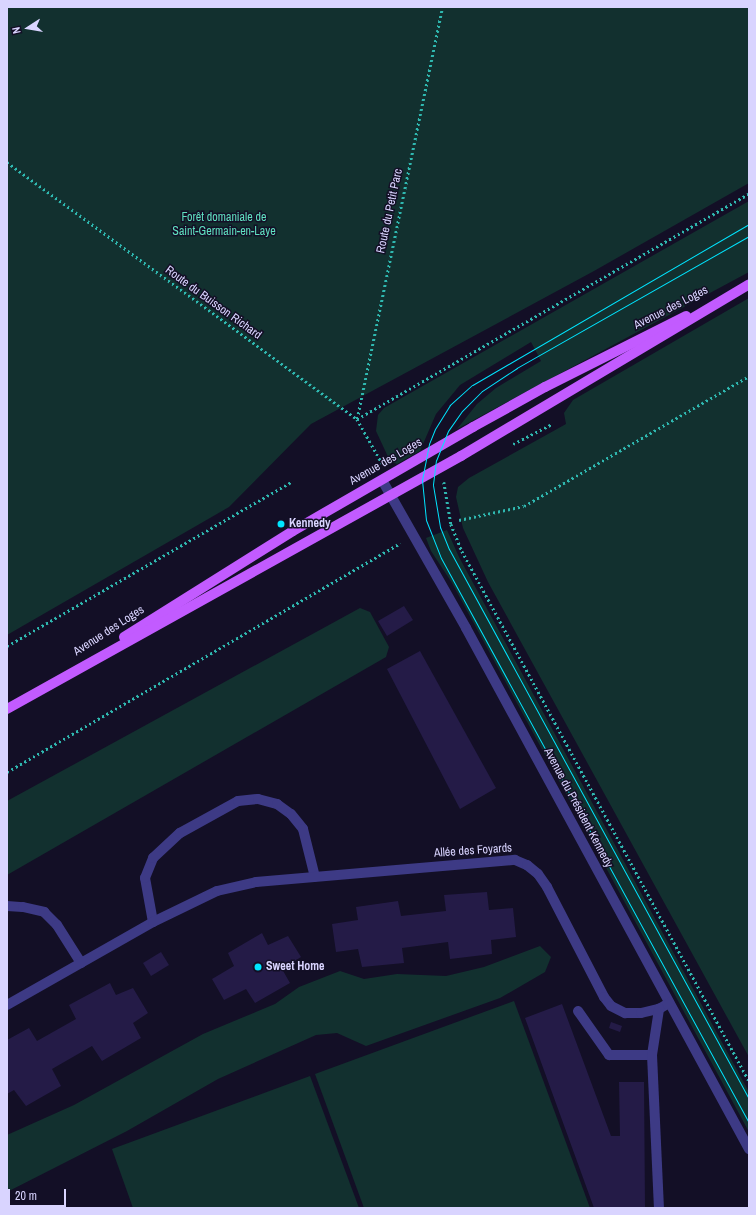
<!DOCTYPE html>
<meta charset="utf-8">
<style>
body{margin:0}
#map{position:relative;width:756px;height:1215px;overflow:hidden;background:#130f26;font-family:"Archivo Narrow",sans-serif}
div>[style]{position:absolute}
.green>*{inset:0;background:#12302f}
.building>*{inset:0;background:#241b47}
.path>*{height:2.5px;margin-top:-1.25px;transform-origin:0;background:repeating-linear-gradient(90deg,#2fb8b0 0 2px,transparent 0 5px)}
.minor>*{height:10px;margin:-5px;padding:0 5px;transform-origin:5px;border-radius:5px;background:#3d3a85}
.major>*{height:10px;margin:-5px;padding:0 5px;transform-origin:5px;border-radius:5px;background:#c25bff}
.tram>*{height:1px;margin:-0.5px;padding:0 0.5px;transform-origin:0.5px;border-radius:0.5px;background:#00e5ff}
.dots>*{width:11px;height:11px;translate:-50% -50%;box-sizing:border-box;border:2px solid #130f26;border-radius:50%}
span{translate:-50% -50%;white-space:nowrap;text-align:center;line-height:1.15;-webkit-text-stroke:3px #130f26;paint-order:stroke}
.street-label{font-size:12px;color:#d9d4ff}
.park-label{font-size:12px;color:#5fe0c0}
.poi-label{font-size:12px;color:#d9d4ff;font-weight:700}
.left{translate:0 -50%;text-align:left}
.frame{position:absolute;inset:0;border:8px solid #d9d4ff;pointer-events:none}
.north{position:absolute;left:8px;top:8px;width:40px;height:40px;-webkit-text-stroke:3px #130f26;paint-order:stroke;rotate:258deg;font-size:11px;font-weight:700;line-height:16px;text-align:center;color:#d9d4ff}
.north::after{content:'';display:block;margin:auto;width:14px;height:18px;background:#d9d4ff;clip-path:polygon(50% 0,100% 100%,50% 72%,0 100%)}
.scale{position:absolute;left:8px;top:1189px;width:58px;height:18px;box-sizing:border-box;border:2px solid #d9d4ff;border-top:0;padding-left:5px;font-size:12px;line-height:14px;white-space:nowrap;color:#d9d4ff;-webkit-text-stroke:3px #130f26;paint-order:stroke}
</style>
<div id="map">
<div class="green">
<div style="clip-path:polygon(7px 7px,749px 7px,749px 183px,594px 271px,311px 424px,229px 507px,7px 635px)"></div>
<div style="clip-path:polygon(749px 201px,749px 272px,457px 429px,477px 404px,496px 388px,541px 361px,531px 342px,460px 385px,436px 414px,420px 451px,397px 464px,390px 461px,376px 431px,378px 415px,384px 408px)"></div>
<div style="clip-path:polygon(749px 298px,749px 1057px,488px 582px,463px 528px,456px 497px,458px 487px,469px 478px,566px 424px,564px 413px,573px 400px)"></div>
<div style="clip-path:polygon(447px 530px,459px 557px,749px 1092px,749px 1132px,452px 583px,431px 551px,426px 538px)"></div>
<div style="clip-path:polygon(360px 608px,370px 612px,389px 647px,386px 657px,7px 875px,7px 801px)"></div>
<div style="clip-path:polygon(540px 946px,551px 957px,545px 972px,500px 998px,366px 1046px,337px 1033px,316px 1035px,218px 1079px,127px 1131px,7px 1192px,7px 1135px,74px 1105px,203px 1034px,275px 1004px,299px 987px,340px 971px,364px 979px,397px 974px,446px 976px,484px 967px)"></div>
<div style="clip-path:polygon(514px 1001px,590px 1208px,364px 1208px,315px 1074px)"></div>
<div style="clip-path:polygon(310px 1076px,359px 1208px,133px 1208px,112px 1149px)"></div>
</div>
<div class="building">
<div style="clip-path:polygon(404px 606px,413px 620px,387px 636px,378px 621px)"></div>
<div style="clip-path:polygon(420px 651px,496px 788px,460px 809px,387px 669px)"></div>
<div style="clip-path:polygon(487px 892px,489px 910px,513px 908px,516px 937px,491px 940px,492px 954px,450px 959px,448px 942px,402px 948px,404px 963px,362px 967px,358px 949px,336px 952px,332px 924px,358px 920px,356px 907px,398px 901px,401px 916px,446px 911px,444px 895px)"></div>
<div style="clip-path:polygon(262px 933px,268px 945px,288px 936px,301px 957px,282px 969px,290px 983px,255px 1003px,246px 989px,224px 1000px,212px 979px,234px 966px,228px 953px)"></div>
<div style="clip-path:polygon(161px 952px,169px 965px,151px 976px,143px 963px)"></div>
<div style="clip-path:polygon(110px 983px,116px 995px,133px 988px,148px 1013px,133px 1023px,141px 1038px,102px 1061px,92px 1046px,52px 1069px,61px 1086px,26px 1106px,14px 1090px,7px 1094px,7px 1040px,29px 1028px,37px 1041px,76px 1019px,69px 1005px)"></div>
<div style="clip-path:polygon(562px 1004px,611px 1136px,620px 1136px,619px 1082px,644px 1082px,645px 1208px,594px 1208px,525px 1018px)"></div>
<div style="clip-path:polygon(611px 1022px,622px 1026px,620px 1032px,609px 1028px)"></div>
</div>
<div class="path">
<div style="left:7px;top:162px;width:434px;rotate:36.3deg"></div>
<div style="left:357px;top:419px;width:51px;rotate:60.4deg"></div>
<div style="left:357px;top:419px;width:452px;rotate:-29.9deg"></div>
<div style="left:357px;top:419px;width:421px;rotate:-78.3deg"></div>
<div style="left:513px;top:444px;width:44px;rotate:-27.1deg"></div>
<div style="left:444px;top:482px;width:43px;rotate:80.5deg"></div>
<div style="left:451px;top:524px;width:29px;rotate:68deg"></div>
<div style="left:462px;top:551px;width:603px;rotate:61.56deg"></div>
<div style="left:459px;top:520px;width:66px;rotate:-12.2deg"></div>
<div style="left:524px;top:506px;width:260px;rotate:-30deg"></div>
<div style="left:7px;top:646px;width:328px;rotate:-30deg"></div>
<div style="left:7px;top:772px;width:455px;rotate:-30.2deg"></div>
</div>
<div class="minor">
<div style="left:382px;top:480px;width:170px;rotate:60.4deg"></div>
<div style="left:466px;top:628px;width:593px;rotate:61.49deg"></div>
<div style="left:7px;top:906px;width:16px;rotate:4deg"></div>
<div style="left:23px;top:907px;width:22px;rotate:13deg"></div>
<div style="left:44px;top:912px;width:18px;rotate:45deg"></div>
<div style="left:57px;top:925px;width:45px;rotate:57.7deg"></div>
<div style="left:153px;top:922px;width:45px;rotate:-100.3deg"></div>
<div style="left:145px;top:878px;width:22px;rotate:-68deg"></div>
<div style="left:153px;top:858px;width:37px;rotate:-43deg"></div>
<div style="left:180px;top:833px;width:66px;rotate:-28.9deg"></div>
<div style="left:238px;top:801px;width:20px;rotate:-6deg"></div>
<div style="left:258px;top:799px;width:20px;rotate:15deg"></div>
<div style="left:277px;top:804px;width:17px;rotate:36deg"></div>
<div style="left:291px;top:814px;width:19px;rotate:51deg"></div>
<div style="left:303px;top:829px;width:49px;rotate:76deg"></div>
<div style="left:7px;top:1005px;width:168px;rotate:-29.6deg"></div>
<div style="left:153px;top:922px;width:71px;rotate:-25.8deg"></div>
<div style="left:217px;top:891px;width:40px;rotate:-13deg"></div>
<div style="left:256px;top:882px;width:260px;rotate:-4.9deg"></div>
<div style="left:515px;top:860px;width:13px;rotate:23deg"></div>
<div style="left:527px;top:865px;width:14px;rotate:39deg"></div>
<div style="left:538px;top:874px;width:16px;rotate:55deg"></div>
<div style="left:547px;top:887px;width:124px;rotate:62.6deg"></div>
<div style="left:604px;top:997px;width:11px;rotate:52deg"></div>
<div style="left:611px;top:1006px;width:16px;rotate:27deg"></div>
<div style="left:625px;top:1013px;width:16px"></div>
<div style="left:641px;top:1013px;width:18px;rotate:-13deg"></div>
<div style="left:659px;top:1009px;width:12px;rotate:-31deg"></div>
<div style="left:578px;top:1011px;width:54px;rotate:54.8deg"></div>
<div style="left:609px;top:1055px;width:43px"></div>
<div style="left:652px;top:1055px;width:47px;rotate:-81.3deg"></div>
<div style="left:652px;top:1055px;width:153px;rotate:87.4deg"></div>
</div>
<div class="major">
<div style="left:124px;top:637px;width:199px;rotate:-32.1deg"></div>
<div style="left:293px;top:531px;width:208px;rotate:-30deg"></div>
<div style="left:473px;top:427px;width:82px;rotate:-29.1deg"></div>
<div style="left:545px;top:387px;width:158px;rotate:-26.7deg"></div>
<div style="left:7px;top:709px;width:520px;rotate:-29.13deg"></div>
<div style="left:461px;top:456px;width:335px;rotate:-30.8deg"></div>
</div>
<div class="tram">
<div style="left:749px;top:224px;width:320px;rotate:149.8deg"></div>
<div style="left:472px;top:385px;width:30px;rotate:138deg"></div>
<div style="left:450px;top:405px;width:28px;rotate:122deg"></div>
<div style="left:435px;top:429px;width:16px;rotate:112deg"></div>
<div style="left:429px;top:444px;width:37px;rotate:101deg"></div>
<div style="left:422px;top:480px;width:40px;rotate:84.3deg"></div>
<div style="left:426px;top:520px;width:41px;rotate:68.5deg"></div>
<div style="left:441px;top:558px;width:643px;rotate:61.4deg"></div>
<div style="left:749px;top:236px;width:267px;rotate:150.4deg"></div>
<div style="left:517px;top:368px;width:42px;rotate:146.7deg"></div>
<div style="left:482px;top:391px;width:28px;rotate:135deg"></div>
<div style="left:462px;top:411px;width:24px;rotate:125deg"></div>
<div style="left:448px;top:431px;width:31px;rotate:112deg"></div>
<div style="left:436px;top:460px;width:25px;rotate:97deg"></div>
<div style="left:433px;top:485px;width:43px;rotate:80.5deg"></div>
<div style="left:440px;top:527px;width:24px;rotate:68deg"></div>
<div style="left:449px;top:549px;width:626px;rotate:61.39deg"></div>
</div>
<div class="dots">
<div style="left:281px;top:524px;background:#00e5ff"></div>
<div style="left:258px;top:967px;background:#00e5ff"></div>
</div>
<div class="street-label">
<span style="left:390px;top:211px;rotate:-78deg">Route du Petit Parc</span>
<span style="left:213px;top:303px;rotate:36deg">Route du Buisson Richard</span>
<span style="left:671px;top:308px;rotate:-27deg">Avenue des Loges</span>
<span style="left:386px;top:462px;rotate:-30deg">Avenue des Loges</span>
<span style="left:109px;top:631px;rotate:-33deg">Avenue des Loges</span>
<span style="left:578px;top:808px;rotate:62deg">Avenue du Président Kennedy</span>
<span style="left:473px;top:851px;rotate:-4deg">Allée des Foyards</span>
</div>
<div class="park-label">
<span style="left:224px;top:225px">Forêt domaniale de<br>Saint-Germain-en-Laye</span>
</div>
<div class="poi-label">
<span class="left" style="left:289px;top:524px">Kennedy</span>
<span class="left" style="left:266px;top:967px">Sweet Home</span>
</div>
<div class="frame"></div>
<div class="north">N</div>
<div class="scale">20 m</div>
</div>
